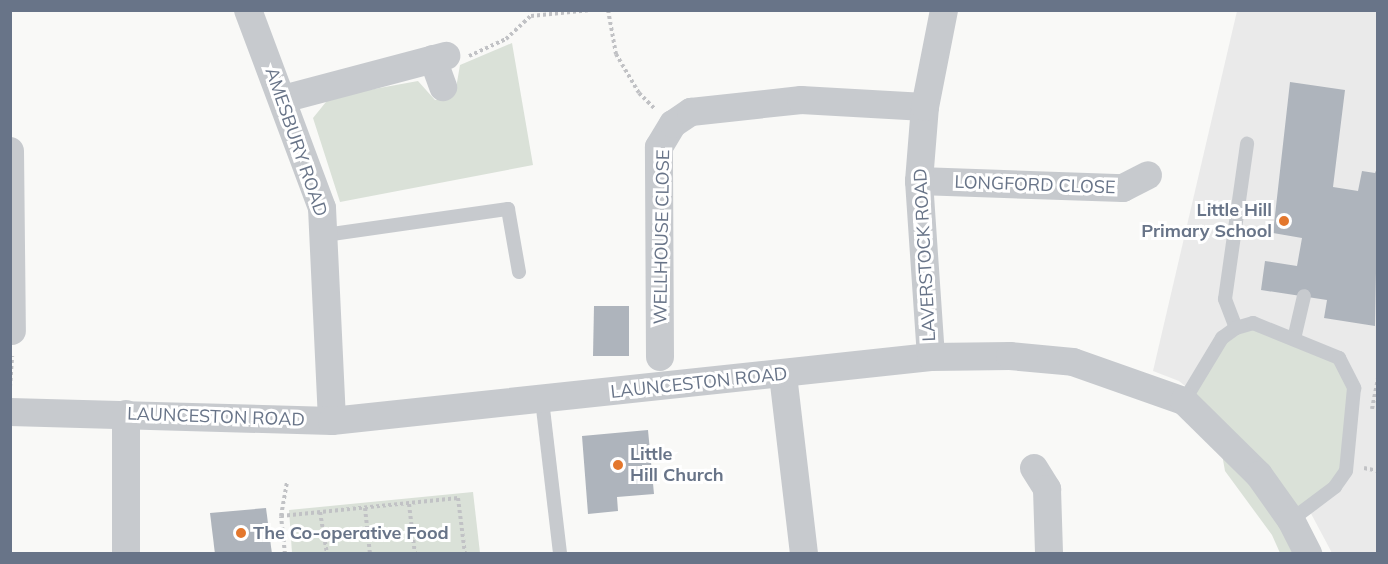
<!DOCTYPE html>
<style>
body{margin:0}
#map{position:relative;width:1388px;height:564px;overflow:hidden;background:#f9f9f7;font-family:Mulish,sans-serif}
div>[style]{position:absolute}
.built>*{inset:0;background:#eaeaea}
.green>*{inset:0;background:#dae1d8}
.building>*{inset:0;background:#aeb4bc}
.path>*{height:4px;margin-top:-2px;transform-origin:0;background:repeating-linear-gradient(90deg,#c1c2c5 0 3px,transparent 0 6px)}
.lane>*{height:14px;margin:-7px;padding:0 7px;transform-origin:7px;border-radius:7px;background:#c7cace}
.street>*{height:28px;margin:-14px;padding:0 14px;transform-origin:14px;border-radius:14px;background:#c7cace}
.dots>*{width:16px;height:16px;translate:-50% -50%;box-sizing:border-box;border:3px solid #fff;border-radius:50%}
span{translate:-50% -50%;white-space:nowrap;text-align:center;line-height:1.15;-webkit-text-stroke:6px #fff;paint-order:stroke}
.street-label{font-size:18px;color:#687488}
.poi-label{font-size:18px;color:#687488;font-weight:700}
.right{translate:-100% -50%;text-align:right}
.left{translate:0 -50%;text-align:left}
.frame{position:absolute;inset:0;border:12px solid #687488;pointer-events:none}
</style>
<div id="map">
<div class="built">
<div style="clip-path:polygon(1237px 11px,1377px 11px,1377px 553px,1332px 553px,1299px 491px,1250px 439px,1179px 381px,1153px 371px)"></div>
</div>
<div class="green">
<div style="clip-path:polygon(512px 43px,533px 165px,340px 202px,313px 118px,330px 97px,418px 81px,435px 100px,455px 94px,460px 65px)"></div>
<div style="clip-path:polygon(1253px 323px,1348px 369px,1346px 471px,1292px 520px,1308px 553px,1280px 553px,1272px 535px,1225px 471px,1218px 432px,1184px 401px,1222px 338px)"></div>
<div style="clip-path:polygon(473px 492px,480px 553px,292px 553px,289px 510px)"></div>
</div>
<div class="building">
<div style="clip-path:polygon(1290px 82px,1345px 90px,1333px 187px,1358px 191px,1362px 171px,1375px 173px,1378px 166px,1375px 326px,1324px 318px,1327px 300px,1261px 290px,1265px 261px,1297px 266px,1302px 238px,1273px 233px)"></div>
<div style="clip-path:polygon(594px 306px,629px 306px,629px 356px,593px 356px)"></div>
<div style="clip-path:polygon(648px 430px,654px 494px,617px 497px,618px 511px,588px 514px,582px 436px)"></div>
<div style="clip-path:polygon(266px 508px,272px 554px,215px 554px,210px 513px)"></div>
</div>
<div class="path">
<div style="left:608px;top:10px;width:45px;rotate:79.7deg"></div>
<div style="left:616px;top:54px;width:45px;rotate:59.5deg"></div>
<div style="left:639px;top:93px;width:21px;rotate:45deg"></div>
<div style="left:469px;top:56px;width:41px;rotate:-24.7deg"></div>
<div style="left:506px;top:39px;width:34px;rotate:-43deg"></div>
<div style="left:531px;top:16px;width:60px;rotate:-5.7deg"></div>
<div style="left:10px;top:387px;width:31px;rotate:-86deg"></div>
<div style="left:1372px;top:409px;width:31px;rotate:-79deg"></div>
<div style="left:1364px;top:468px;width:14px;rotate:12deg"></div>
<div style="left:409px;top:504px;width:50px;rotate:83.2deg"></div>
<div style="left:365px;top:508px;width:46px;rotate:83.8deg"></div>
<div style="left:320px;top:512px;width:43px;rotate:80.5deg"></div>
<div style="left:281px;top:516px;width:178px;rotate:-5.8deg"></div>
<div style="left:458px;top:498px;width:56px;rotate:82.9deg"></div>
<div style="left:285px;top:554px;width:38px;rotate:-96deg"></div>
<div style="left:281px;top:516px;width:34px;rotate:-80deg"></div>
</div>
<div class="lane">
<div style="left:325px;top:235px;width:185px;rotate:-8.1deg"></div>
<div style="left:508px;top:209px;width:64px;rotate:80.1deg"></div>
<div style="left:1236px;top:328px;width:31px;rotate:-111deg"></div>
<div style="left:1225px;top:299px;width:157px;rotate:-81.9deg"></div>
<div style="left:1294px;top:339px;width:44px;rotate:-76.9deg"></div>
<div style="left:542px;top:400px;width:155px;rotate:83.3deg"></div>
<div style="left:1184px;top:401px;width:74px;rotate:-58.9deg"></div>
<div style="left:1222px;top:338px;width:17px;rotate:-36deg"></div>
<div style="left:1236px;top:328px;width:18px;rotate:-16deg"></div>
<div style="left:1253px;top:323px;width:93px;rotate:22.1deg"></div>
<div style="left:1339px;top:358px;width:34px;rotate:63deg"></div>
<div style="left:1354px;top:388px;width:83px;rotate:95.5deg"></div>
<div style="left:1346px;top:471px;width:19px;rotate:125deg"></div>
<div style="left:1335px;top:487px;width:55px;rotate:143.1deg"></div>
</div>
<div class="street">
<div style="left:248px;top:10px;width:211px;rotate:69.5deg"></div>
<div style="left:322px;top:208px;width:213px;rotate:87.3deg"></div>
<div style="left:433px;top:59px;width:30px;rotate:70deg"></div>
<div style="left:283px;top:99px;width:169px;rotate:-14.8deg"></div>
<div style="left:10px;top:151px;width:180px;rotate:89.4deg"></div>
<div style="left:919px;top:181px;width:204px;rotate:2deg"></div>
<div style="left:1123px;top:188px;width:28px;rotate:-27deg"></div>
<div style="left:660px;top:357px;width:210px;rotate:-90.3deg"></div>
<div style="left:659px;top:147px;width:27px;rotate:-59deg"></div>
<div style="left:673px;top:124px;width:22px;rotate:-34deg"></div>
<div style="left:691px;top:112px;width:111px;rotate:-6.2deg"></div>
<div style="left:801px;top:100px;width:124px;rotate:3.2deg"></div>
<div style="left:931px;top:357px;width:176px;rotate:-93.9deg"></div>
<div style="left:919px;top:181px;width:74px;rotate:-85.4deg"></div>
<div style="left:925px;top:107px;width:99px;rotate:-78.9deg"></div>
<div style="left:783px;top:375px;width:180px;rotate:83.3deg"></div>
<div style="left:10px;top:412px;width:322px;rotate:1.6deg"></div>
<div style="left:332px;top:421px;width:602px;rotate:-6.1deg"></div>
<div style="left:931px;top:357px;width:79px;rotate:-0.7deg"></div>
<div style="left:1010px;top:356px;width:63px;rotate:5.4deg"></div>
<div style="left:1073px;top:362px;width:118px;rotate:19.4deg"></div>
<div style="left:1184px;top:401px;width:105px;rotate:44.6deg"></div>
<div style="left:1259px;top:475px;width:55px;rotate:54.6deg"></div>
<div style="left:1291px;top:520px;width:38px;rotate:63deg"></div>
<div style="left:126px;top:414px;width:140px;rotate:90deg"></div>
<div style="left:1034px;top:468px;width:25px;rotate:58deg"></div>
<div style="left:1047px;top:489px;width:65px;rotate:88.2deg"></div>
</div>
<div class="dots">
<div style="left:1284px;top:221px;background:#e3772d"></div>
<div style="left:618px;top:465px;background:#e3772d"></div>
<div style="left:241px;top:533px;background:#e3772d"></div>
</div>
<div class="street-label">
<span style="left:296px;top:142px;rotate:71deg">AMESBURY ROAD</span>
<span style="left:1035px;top:185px;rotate:2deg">LONGFORD CLOSE</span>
<span style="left:662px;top:237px;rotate:-89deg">WELLHOUSE CLOSE</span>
<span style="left:925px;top:255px;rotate:-93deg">LAVERSTOCK ROAD</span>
<span style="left:699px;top:383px;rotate:-6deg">LAUNCESTON ROAD</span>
<span style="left:216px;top:417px;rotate:2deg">LAUNCESTON ROAD</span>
</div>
<div class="poi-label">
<span class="right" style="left:1272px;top:221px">Little Hill<br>Primary School</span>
<span class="left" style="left:630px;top:465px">Little<br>Hill Church</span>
<span class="left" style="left:253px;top:533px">The Co-operative Food</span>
</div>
<div class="frame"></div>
</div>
